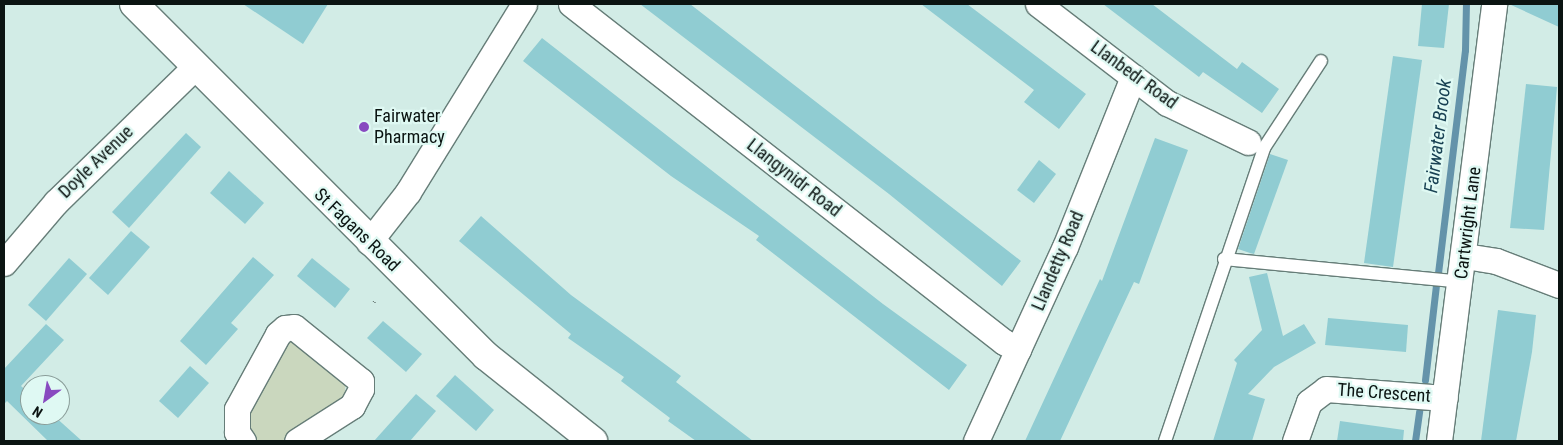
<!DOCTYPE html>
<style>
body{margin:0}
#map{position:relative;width:1563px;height:445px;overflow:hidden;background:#d2ece6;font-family:"Roboto Condensed",sans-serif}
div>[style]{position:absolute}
.green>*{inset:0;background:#cad7be}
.stream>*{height:7px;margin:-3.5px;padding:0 3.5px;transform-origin:3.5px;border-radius:3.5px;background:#6493aa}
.building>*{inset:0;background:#90ccd2}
.path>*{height:3px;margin-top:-1.5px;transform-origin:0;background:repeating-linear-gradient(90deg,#6b7c78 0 1px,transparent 0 5px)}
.roads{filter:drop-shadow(1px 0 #667d78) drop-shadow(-1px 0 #667d78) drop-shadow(0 1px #667d78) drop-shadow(0 -1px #667d78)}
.lane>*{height:12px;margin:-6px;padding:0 6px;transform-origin:6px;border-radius:6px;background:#fff}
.street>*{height:25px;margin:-12.5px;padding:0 12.5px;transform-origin:12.5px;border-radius:12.5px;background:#fff}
.secondary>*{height:28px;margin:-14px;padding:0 14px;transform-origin:14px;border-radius:14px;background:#fff}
.dots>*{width:14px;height:14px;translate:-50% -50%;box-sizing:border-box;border:2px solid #dff9f3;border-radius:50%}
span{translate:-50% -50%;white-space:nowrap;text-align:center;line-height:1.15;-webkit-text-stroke:4.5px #dff9f3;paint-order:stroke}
.street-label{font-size:18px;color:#0b1412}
.poi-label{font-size:18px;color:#0b1412}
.left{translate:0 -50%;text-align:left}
.water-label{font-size:19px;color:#184153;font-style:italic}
.frame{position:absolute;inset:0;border:5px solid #0b1412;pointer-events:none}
.north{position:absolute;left:20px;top:375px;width:50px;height:50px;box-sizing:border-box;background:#dff9f3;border:1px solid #8a9d99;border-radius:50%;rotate:212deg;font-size:14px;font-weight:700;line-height:20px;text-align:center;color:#0b1412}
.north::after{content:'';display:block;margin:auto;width:18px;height:22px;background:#884ac0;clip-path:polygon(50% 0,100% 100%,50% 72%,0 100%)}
</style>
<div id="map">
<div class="green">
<div style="clip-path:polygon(297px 339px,346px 380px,344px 401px,282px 441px,258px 441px,249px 432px,244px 413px,288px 340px)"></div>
</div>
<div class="stream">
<div style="left:1438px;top:273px;width:225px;rotate:-83.1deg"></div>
<div style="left:1465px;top:50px;width:46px;rotate:-88.8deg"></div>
<div style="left:1425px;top:380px;width:96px;rotate:-83.4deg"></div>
<div style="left:1415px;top:441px;width:30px;rotate:-82deg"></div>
</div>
<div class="building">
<div style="clip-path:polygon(243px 4px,328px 4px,303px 44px)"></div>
<div style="clip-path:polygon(640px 4px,690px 4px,1021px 261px,1002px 286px,889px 194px)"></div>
<div style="clip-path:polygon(921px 4px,967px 4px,1086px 94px,1059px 129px,1024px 102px,1034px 90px)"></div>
<div style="clip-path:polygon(1103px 4px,1152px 4px,1237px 69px,1242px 62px,1279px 89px,1262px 113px,1203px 72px,1199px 77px)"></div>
<div style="clip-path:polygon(1422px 4px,1449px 4px,1444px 48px,1418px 46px)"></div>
<div style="clip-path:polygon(1509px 4px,1559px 4px,1559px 27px)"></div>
<div style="clip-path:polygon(542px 38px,883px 304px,967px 365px,949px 390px,756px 240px,759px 236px,671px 176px,523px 61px)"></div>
<div style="clip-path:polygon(1393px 56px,1422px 60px,1393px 267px,1364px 263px)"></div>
<div style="clip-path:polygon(1526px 84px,1557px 87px,1544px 230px,1510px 228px)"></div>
<div style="clip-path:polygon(186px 133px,201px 147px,129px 228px,112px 212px)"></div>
<div style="clip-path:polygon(1155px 138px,1188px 150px,1139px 284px,1134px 282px,1060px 441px,1025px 441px,1100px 279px,1102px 281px)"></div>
<div style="clip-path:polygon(1270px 154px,1288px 160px,1254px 254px,1250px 253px,1238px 249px)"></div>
<div style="clip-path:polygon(1039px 160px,1056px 174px,1034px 203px,1017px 190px)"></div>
<div style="clip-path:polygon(229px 171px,264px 203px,245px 224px,210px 193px)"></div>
<div style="clip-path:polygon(481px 216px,571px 295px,681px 376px,676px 382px,753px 441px,696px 441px,668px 421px,670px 418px,621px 381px,624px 377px,568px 338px,571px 334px,459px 241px)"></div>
<div style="clip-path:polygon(131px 231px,150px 247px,108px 295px,89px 278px)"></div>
<div style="clip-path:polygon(253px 257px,274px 275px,231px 323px,238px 329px,206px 365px,180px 341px)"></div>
<div style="clip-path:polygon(69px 258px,87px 274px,46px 321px,28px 305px)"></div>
<div style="clip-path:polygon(312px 258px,350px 289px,335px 308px,297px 276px)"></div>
<div style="clip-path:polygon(1267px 273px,1283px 336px,1304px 324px,1316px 343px,1274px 367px,1248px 394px,1265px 399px,1252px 441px,1213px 441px,1237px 363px,1234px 360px,1262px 330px,1249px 277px)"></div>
<div style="clip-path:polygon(1498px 310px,1536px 315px,1532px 352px,1516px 441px,1481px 441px)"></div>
<div style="clip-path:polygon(1328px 318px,1408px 325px,1406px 352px,1325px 345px)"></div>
<div style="clip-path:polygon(383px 321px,422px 354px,406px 372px,367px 338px)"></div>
<div style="clip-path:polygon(46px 324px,64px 340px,21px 386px,30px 394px,30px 415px,53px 415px,82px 441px,48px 441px,7px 401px,4px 404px,4px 369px)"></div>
<div style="clip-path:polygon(190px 366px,209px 383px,178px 418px,159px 401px)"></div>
<div style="clip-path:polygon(455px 375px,494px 410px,476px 431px,436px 396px)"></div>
<div style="clip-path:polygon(416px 394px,436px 411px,410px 441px,374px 441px)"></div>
<div style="clip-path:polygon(1340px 421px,1404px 430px,1403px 441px,1337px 441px)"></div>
</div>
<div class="path">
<div style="left:374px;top:302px;width:2px;rotate:-63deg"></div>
</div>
<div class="roads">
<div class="lane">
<div style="left:1224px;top:259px;width:238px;rotate:5.5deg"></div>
<div style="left:1165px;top:441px;width:309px;rotate:-71.3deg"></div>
<div style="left:1264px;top:148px;width:104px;rotate:-56.8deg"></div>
</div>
<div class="street">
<div style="left:571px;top:4px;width:549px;rotate:37.98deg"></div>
<div style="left:1004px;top:342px;width:16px;rotate:27deg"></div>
<div style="left:1038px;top:4px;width:163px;rotate:37.5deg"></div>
<div style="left:1167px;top:103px;width:90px;rotate:25.7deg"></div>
<div style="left:369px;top:242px;width:63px;rotate:-52deg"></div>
<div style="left:408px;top:192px;width:221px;rotate:-58.3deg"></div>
<div style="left:1465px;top:256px;width:31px;rotate:9deg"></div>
<div style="left:1496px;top:261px;width:67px;rotate:20.9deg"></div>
<div style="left:4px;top:263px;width:80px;rotate:-49.6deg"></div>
<div style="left:56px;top:202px;width:194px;rotate:-44.2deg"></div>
<div style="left:243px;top:441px;width:11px;rotate:-124deg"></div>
<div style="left:237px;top:432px;width:23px;rotate:-90deg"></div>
<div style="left:237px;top:409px;width:85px;rotate:-61.3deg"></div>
<div style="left:278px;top:334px;width:9px;rotate:-41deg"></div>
<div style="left:285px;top:328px;width:9px;rotate:-6deg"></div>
<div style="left:294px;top:327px;width:86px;rotate:38.9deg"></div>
<div style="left:361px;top:381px;width:8px;rotate:90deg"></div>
<div style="left:361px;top:389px;width:19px;rotate:118deg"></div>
<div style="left:352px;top:406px;width:65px;rotate:147.5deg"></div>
<div style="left:976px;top:441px;width:213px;rotate:-65.4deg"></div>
<div style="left:1065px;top:247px;width:183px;rotate:-68.2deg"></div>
<div style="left:1295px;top:441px;width:41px;rotate:-70.3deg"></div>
<div style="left:1309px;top:402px;width:21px;rotate:-37deg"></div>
<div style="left:1326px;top:389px;width:119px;rotate:4.3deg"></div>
<div style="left:1439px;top:441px;width:440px;rotate:-82.8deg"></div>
</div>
<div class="secondary">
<div style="left:134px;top:4px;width:498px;rotate:45deg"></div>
<div style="left:486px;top:356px;width:137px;rotate:38.5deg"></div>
</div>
</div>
<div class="dots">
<div style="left:364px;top:127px;background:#884ac0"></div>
</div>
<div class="street-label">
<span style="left:1134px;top:75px;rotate:36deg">Llanbedr Road</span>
<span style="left:96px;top:162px;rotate:-44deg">Doyle Avenue</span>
<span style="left:794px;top:178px;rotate:38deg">Llangynidr Road</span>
<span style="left:1468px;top:223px;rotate:-83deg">Cartwright Lane</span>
<span style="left:357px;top:230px;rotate:44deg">St Fagans Road</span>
<span style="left:1058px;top:261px;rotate:-67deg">Llandetty Road</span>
<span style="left:1384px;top:393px;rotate:4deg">The Crescent</span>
</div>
<div class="poi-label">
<span class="left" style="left:374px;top:127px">Fairwater<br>Pharmacy</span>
</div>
<div class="water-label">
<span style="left:1438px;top:136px;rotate:-83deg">Fairwater Brook</span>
</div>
<div class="frame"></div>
<div class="north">N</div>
</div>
